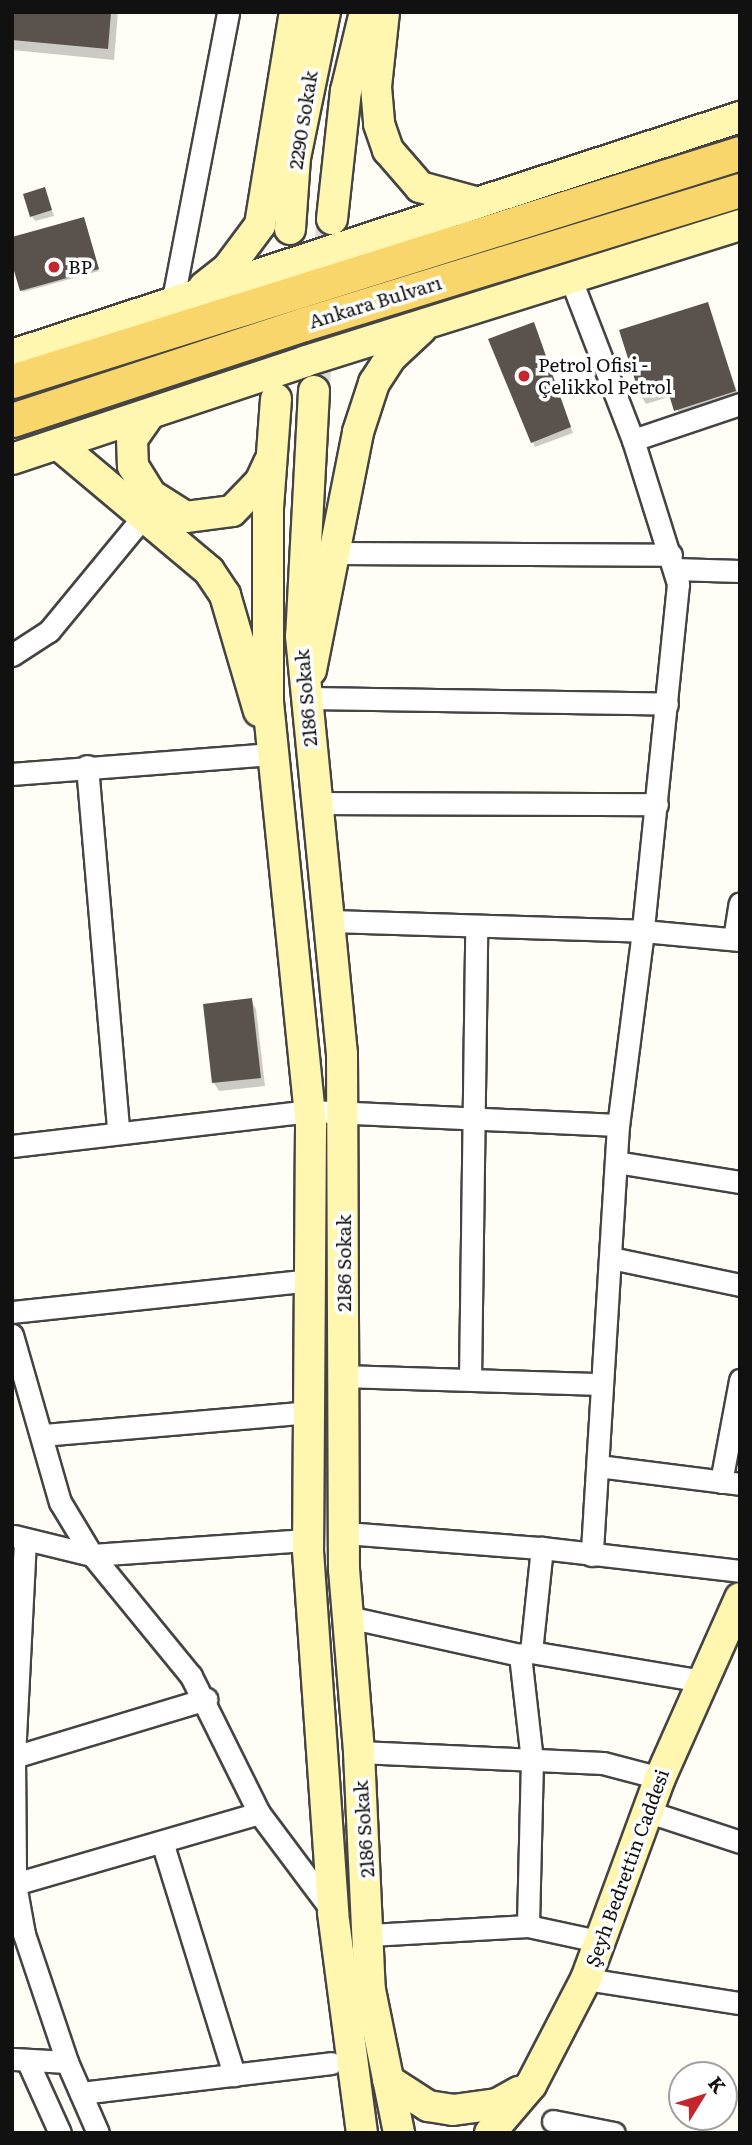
<!DOCTYPE html>
<meta charset="utf-8">
<style>
body{margin:0}
#map{position:relative;width:752px;height:2145px;overflow:hidden;background:#fffdf5;font-family:Literata,serif}
div>[style]{position:absolute}
.shadow>*{inset:0;background:#0003}
.building>*{inset:0;background:#5a524d}
.secondary-tunnel>*{height:30px;margin-top:-15px;transform-origin:0;background:repeating-linear-gradient(90deg,#dbdad3 0 30px,transparent 0 45px)}
.roads{filter:drop-shadow(2px 0 #444) drop-shadow(-2px 0 #444) drop-shadow(0 2px #444) drop-shadow(0 -2px #444)}
.street>*{height:21px;margin:-10.5px;padding:0 10.5px;transform-origin:10.5px;border-radius:10.5px;background:#fff}
.secondary>*{height:30px;margin:-15px;padding:0 15px;transform-origin:15px;border-radius:15px;background:#fff6b0}
.primary>*{height:33px;margin:-16.5px;padding:0 16.5px;transform-origin:16.5px;border-radius:16.5px;background:#f9d66b}
.dots>*{width:19px;height:19px;translate:-50% -50%;box-sizing:border-box;border:4px solid #fff;border-radius:50%}
span{translate:-50% -50%;white-space:nowrap;text-align:center;line-height:1.15;-webkit-text-stroke:7px #fff;paint-order:stroke}
.street-label{font-size:19px;color:#111}
.poi-label{font-size:19px;color:#111}
.left{translate:0 -50%;text-align:left}
.frame{position:absolute;inset:0;border:14px solid #111;pointer-events:none}
.north{position:absolute;left:668px;top:2061px;width:70px;height:70px;box-sizing:border-box;background:#fff;border:2px solid #a0a0a0;border-radius:50%;rotate:52deg;font-size:19px;font-weight:700;line-height:28px;text-align:center;color:#111}
.north::after{content:'';display:block;margin:auto;width:24px;height:32px;background:#c4262e;clip-path:polygon(50% 0,100% 100%,50% 72%,0 100%)}
</style>
<div id="map">
<div class="shadow">
<div style="clip-path:polygon(12px 12px,118px 12px,114px 60px,12px 50px)"></div>
<div style="clip-path:polygon(44px 189px,54px 216px,35px 221px,32px 216px)"></div>
<div style="clip-path:polygon(85px 221px,99px 271px,23px 292px,22px 290px)"></div>
<div style="clip-path:polygon(707px 304px,740px 400px,681px 418px,672px 396px,646px 404px,641px 396px)"></div>
<div style="clip-path:polygon(535px 326px,573px 433px,535px 447px,490px 340px)"></div>
<div style="clip-path:polygon(251px 1000px,256px 1009px,265px 1086px,219px 1091px,214px 1083px)"></div>
</div>
<div class="building">
<div style="clip-path:polygon(12px 12px,111px 12px,108px 49px,12px 40px)"></div>
<div style="clip-path:polygon(45px 187px,52px 210px,30px 217px,23px 194px)"></div>
<div style="clip-path:polygon(84px 217px,99px 269px,20px 291px,12px 264px,12px 237px)"></div>
<div style="clip-path:polygon(708px 302px,736px 391px,674px 411px,667px 388px,640px 396px,619px 330px)"></div>
<div style="clip-path:polygon(534px 322px,571px 427px,531px 443px,488px 339px)"></div>
<div style="clip-path:polygon(252px 998px,261px 1078px,212px 1083px,203px 1004px)"></div>
</div>
<div class="secondary-tunnel">
<div style="left:314px;top:391px;width:173px;rotate:-84deg"></div>
</div>
<div class="roads">
<div class="street">
<div style="left:570px;top:277px;width:175px;rotate:68.9deg"></div>
<div style="left:633px;top:440px;width:151px;rotate:72.6deg"></div>
<div style="left:678px;top:584px;width:349px;rotate:95.8deg"></div>
<div style="left:643px;top:931px;width:196px;rotate:97.3deg"></div>
<div style="left:618px;top:1125px;width:431px;rotate:93.5deg"></div>
<div style="left:172px;top:304px;width:297px;rotate:-79.1deg"></div>
<div style="left:633px;top:440px;width:113px;rotate:-18.6deg"></div>
<div style="left:335px;top:553px;width:336px;rotate:0.3deg"></div>
<div style="left:674px;top:569px;width:66px;rotate:1.7deg"></div>
<div style="left:12px;top:655px;width:44px;rotate:-33deg"></div>
<div style="left:49px;top:631px;width:148px;rotate:-50.5deg"></div>
<div style="left:304px;top:698px;width:363px;rotate:0.9deg"></div>
<div style="left:87px;top:766px;width:366px;rotate:85.1deg"></div>
<div style="left:12px;top:774px;width:263px;rotate:-4.4deg"></div>
<div style="left:319px;top:803px;width:338px;rotate:0.2deg"></div>
<div style="left:331px;top:921px;width:312px;rotate:1.8deg"></div>
<div style="left:643px;top:931px;width:97px;rotate:5.3deg"></div>
<div style="left:734px;top:939px;width:36px;rotate:-81deg"></div>
<div style="left:12px;top:1146px;width:300px;rotate:-6.7deg"></div>
<div style="left:310px;top:1111px;width:308px;rotate:2.6deg"></div>
<div style="left:616px;top:1162px;width:126px;rotate:9.2deg"></div>
<div style="left:611px;top:1258px;width:132px;rotate:11.8deg"></div>
<div style="left:12px;top:1312px;width:300px;rotate:-6.1deg"></div>
<div style="left:12px;top:1335px;width:174px;rotate:74deg"></div>
<div style="left:60px;top:1502px;width:62px;rotate:58.9deg"></div>
<div style="left:92px;top:1555px;width:218px;rotate:-4deg"></div>
<div style="left:344px;top:1376px;width:256px;rotate:1.8deg"></div>
<div style="left:470px;top:1379px;width:452px;rotate:-89.2deg"></div>
<div style="left:43px;top:1435px;width:267px;rotate:-4.9deg"></div>
<div style="left:598px;top:1466px;width:143px;rotate:7.2deg"></div>
<div style="left:721px;top:1482px;width:104px;rotate:-79.4deg"></div>
<div style="left:345px;top:1533px;width:198px;rotate:4.4deg"></div>
<div style="left:542px;top:1548px;width:199px;rotate:6.6deg"></div>
<div style="left:14px;top:1536px;width:80px;rotate:13.7deg"></div>
<div style="left:92px;top:1555px;width:156px;rotate:50.7deg"></div>
<div style="left:191px;top:1676px;width:153px;rotate:63.6deg"></div>
<div style="left:259px;top:1813px;width:124px;rotate:53.2deg"></div>
<div style="left:25px;top:1540px;width:217px;rotate:92.9deg"></div>
<div style="left:14px;top:1757px;width:127px;rotate:89.5deg"></div>
<div style="left:15px;top:1884px;width:51px;rotate:79.8deg"></div>
<div style="left:24px;top:1934px;width:135px;rotate:71.4deg"></div>
<div style="left:67px;top:2062px;width:77px;rotate:66.4deg"></div>
<div style="left:348px;top:1617px;width:176px;rotate:12.5deg"></div>
<div style="left:520px;top:1655px;width:11px;rotate:-15deg"></div>
<div style="left:531px;top:1652px;width:173px;rotate:9.6deg"></div>
<div style="left:531px;top:1652px;width:105px;rotate:-84deg"></div>
<div style="left:520px;top:1655px;width:106px;rotate:83.5deg"></div>
<div style="left:532px;top:1760px;width:166px;rotate:91.4deg"></div>
<div style="left:359px;top:1752px;width:244px;rotate:2.6deg"></div>
<div style="left:603px;top:1763px;width:59px;rotate:14.7deg"></div>
<div style="left:14px;top:1757px;width:201px;rotate:-16.8deg"></div>
<div style="left:649px;top:1812px;width:96px;rotate:18.2deg"></div>
<div style="left:163px;top:1845px;width:241px;rotate:72.8deg"></div>
<div style="left:15px;top:1884px;width:254px;rotate:-16.2deg"></div>
<div style="left:370px;top:1935px;width:158px;rotate:-3.3deg"></div>
<div style="left:528px;top:1926px;width:76px;rotate:12.2deg"></div>
<div style="left:586px;top:1979px;width:156px;rotate:8.9deg"></div>
<div style="left:14px;top:2059px;width:53px;rotate:3.2deg"></div>
<div style="left:27px;top:2060px;width:80px;rotate:65.7deg"></div>
<div style="left:81px;top:2093px;width:252px;rotate:-6.8deg"></div>
<div style="left:553px;top:2121px;width:62px;rotate:11.1deg"></div>
</div>
<div class="secondary">
<div style="left:384px;top:12px;width:75px;rotate:96.1deg"></div>
<div style="left:376px;top:87px;width:37px;rotate:85deg"></div>
<div style="left:379px;top:124px;width:28px;rotate:71deg"></div>
<div style="left:388px;top:150px;width:49px;rotate:49.1deg"></div>
<div style="left:420px;top:187px;width:57px;rotate:15.3deg"></div>
<div style="left:332px;top:219px;width:129px;rotate:-83.8deg"></div>
<div style="left:346px;top:91px;width:81px;rotate:-76.5deg"></div>
<div style="left:290px;top:229px;width:71px;rotate:-86deg"></div>
<div style="left:295px;top:158px;width:149px;rotate:-78.4deg"></div>
<div style="left:204px;top:287px;width:31px;rotate:-38deg"></div>
<div style="left:228px;top:268px;width:54px;rotate:-53.3deg"></div>
<div style="left:260px;top:225px;width:216px;rotate:-80.7deg"></div>
<div style="left:12px;top:355px;width:766px;rotate:-18.1deg"></div>
<div style="left:314px;top:391px;width:245px;rotate:93deg"></div>
<div style="left:301px;top:636px;width:420px;rotate:84.4deg"></div>
<div style="left:342px;top:1054px;width:515px;rotate:89.78deg"></div>
<div style="left:344px;top:1569px;width:184px;rotate:85.3deg"></div>
<div style="left:359px;top:1752px;width:238px;rotate:87.4deg"></div>
<div style="left:370px;top:1990px;width:146px;rotate:78.5deg"></div>
<div style="left:276px;top:399px;width:110px;rotate:94.2deg"></div>
<div style="left:268px;top:509px;width:193px;rotate:90deg"></div>
<div style="left:268px;top:702px;width:427px;rotate:84.2deg"></div>
<div style="left:311px;top:1127px;width:424px;rotate:90.4deg"></div>
<div style="left:308px;top:1551px;width:363px;rotate:86deg"></div>
<div style="left:333px;top:1913px;width:222px;rotate:82.5deg"></div>
<div style="left:149px;top:415px;width:29px;rotate:125deg"></div>
<div style="left:132px;top:439px;width:27px;rotate:88deg"></div>
<div style="left:133px;top:466px;width:34px;rotate:58deg"></div>
<div style="left:151px;top:495px;width:41px;rotate:32.2deg"></div>
<div style="left:186px;top:517px;width:46px;rotate:-7.4deg"></div>
<div style="left:232px;top:511px;width:40px;rotate:-46deg"></div>
<div style="left:260px;top:482px;width:21px;rotate:-65deg"></div>
<div style="left:59px;top:445px;width:196px;rotate:40deg"></div>
<div style="left:209px;top:571px;width:29px;rotate:56deg"></div>
<div style="left:225px;top:595px;width:121px;rotate:73.7deg"></div>
<div style="left:12px;top:459px;width:310px;rotate:-18.4deg"></div>
<div style="left:306px;top:361px;width:455px;rotate:-17.4deg"></div>
<div style="left:311px;top:670px;width:243px;rotate:-78.8deg"></div>
<div style="left:358px;top:432px;width:52px;rotate:-71.9deg"></div>
<div style="left:374px;top:383px;width:31px;rotate:-57deg"></div>
<div style="left:391px;top:357px;width:41px;rotate:-43deg"></div>
<div style="left:388px;top:2080px;width:48px;rotate:33deg"></div>
<div style="left:428px;top:2106px;width:25px;rotate:9deg"></div>
<div style="left:453px;top:2110px;width:44px;rotate:-7.8deg"></div>
<div style="left:497px;top:2104px;width:25px;rotate:-29deg"></div>
<div style="left:490px;top:2133px;width:63px;rotate:-49.5deg"></div>
<div style="left:531px;top:2085px;width:119px;rotate:-62.6deg"></div>
<div style="left:586px;top:1979px;width:214px;rotate:-69.8deg"></div>
<div style="left:660px;top:1778px;width:197px;rotate:-66deg"></div>
</div>
<div class="primary">
<div style="left:12px;top:381px;width:763px;rotate:-17.39deg"></div>
<div style="left:12px;top:420px;width:307px;rotate:-18.2deg"></div>
<div style="left:304px;top:324px;width:456px;rotate:-17.1deg"></div>
</div>
</div>
<div class="dots">
<div style="left:54px;top:267px;background:#c4262e"></div>
<div style="left:524px;top:376px;background:#c4262e"></div>
</div>
<div class="street-label">
<span style="left:303px;top:120px;rotate:-81deg">2290 Sokak</span>
<span style="left:375px;top:302px;rotate:-17deg">Ankara Bulvarı</span>
<span style="left:306px;top:698px;rotate:-95deg">2186 Sokak</span>
<span style="left:344px;top:1263px;rotate:-90deg">2186 Sokak</span>
<span style="left:364px;top:1829px;rotate:-94deg">2186 Sokak</span>
<span style="left:627px;top:1868px;rotate:-70deg">Şeyh Bedrettin Caddesi</span>
</div>
<div class="poi-label">
<span class="left" style="left:68px;top:267px">BP</span>
<span class="left" style="left:538px;top:376px">Petrol Ofisi -<br>Çelikkol Petrol</span>
</div>
<div class="frame"></div>
<div class="north">K</div>
</div>
